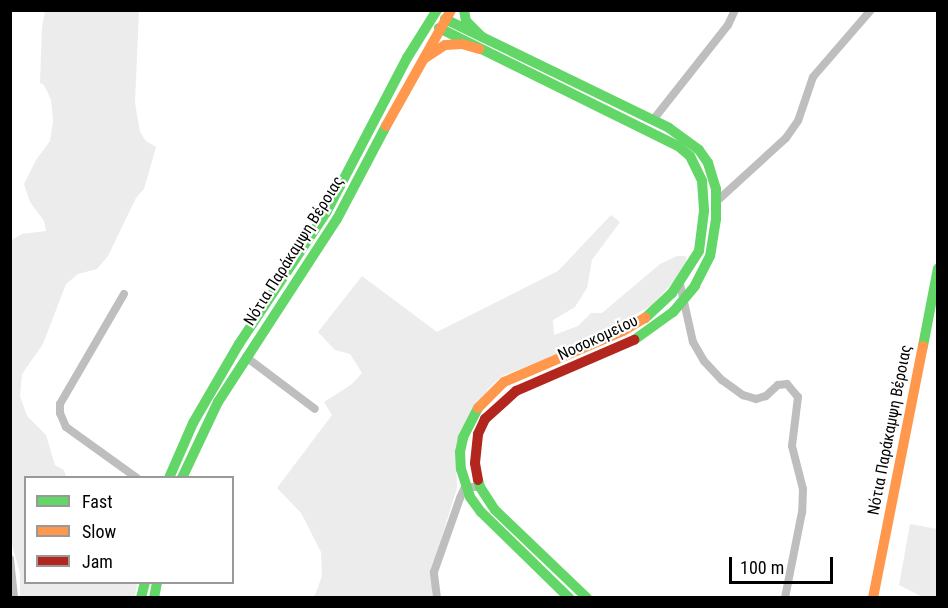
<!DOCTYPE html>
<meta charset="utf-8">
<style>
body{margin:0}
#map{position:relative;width:948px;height:608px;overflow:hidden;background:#fff;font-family:"Roboto Condensed",sans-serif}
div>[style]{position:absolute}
.green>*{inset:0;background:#ececec}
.street>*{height:8px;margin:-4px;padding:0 4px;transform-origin:4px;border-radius:4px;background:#bebebe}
.fast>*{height:10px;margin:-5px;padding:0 5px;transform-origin:5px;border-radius:5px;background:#63d668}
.slow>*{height:10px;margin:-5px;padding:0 5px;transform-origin:5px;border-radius:5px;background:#ff974d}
.jam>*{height:10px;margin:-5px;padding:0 5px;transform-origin:5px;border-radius:5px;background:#b3261e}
span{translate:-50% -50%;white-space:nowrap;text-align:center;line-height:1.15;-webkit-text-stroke:4.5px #fff;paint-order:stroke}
.street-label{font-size:16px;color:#000}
.frame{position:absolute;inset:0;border:12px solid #000;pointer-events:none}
.legend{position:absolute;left:24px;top:476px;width:210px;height:108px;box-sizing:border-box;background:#fff;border:2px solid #999;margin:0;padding:8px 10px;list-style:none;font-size:18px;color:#000}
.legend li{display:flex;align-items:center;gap:12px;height:30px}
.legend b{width:30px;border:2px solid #999}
.scale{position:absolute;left:729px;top:557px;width:104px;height:27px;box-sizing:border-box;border:3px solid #000;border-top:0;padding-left:8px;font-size:18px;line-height:21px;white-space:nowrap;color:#000;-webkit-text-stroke:4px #fff;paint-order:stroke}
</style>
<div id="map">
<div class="green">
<div style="clip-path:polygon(45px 11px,139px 11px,135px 103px,140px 132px,146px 141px,156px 147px,144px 189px,136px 198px,108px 256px,97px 269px,78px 274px,66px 284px,43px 344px,22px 374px,20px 396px,27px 416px,46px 435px,55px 465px,64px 470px,66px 477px,26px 478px,26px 582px,137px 583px,135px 597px,20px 597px,20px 573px,10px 538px,10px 241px,22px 234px,46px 231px,44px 221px,30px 202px,24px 184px,36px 160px,50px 141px,53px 121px,51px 100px,44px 85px,40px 83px,42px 27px)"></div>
<div style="clip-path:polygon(611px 215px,620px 222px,592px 260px,587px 288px,575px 307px,553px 320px,554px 335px,578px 326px,591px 313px,602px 313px,660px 264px,677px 256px,686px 256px,687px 267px,651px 306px,562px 353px,502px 376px,488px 389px,456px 458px,457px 488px,432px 569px,432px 597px,312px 597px,315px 595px,322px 576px,321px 552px,301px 513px,277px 488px,332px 415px,324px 402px,352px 384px,362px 373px,350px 354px,335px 350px,318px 332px,362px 276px,437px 332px,558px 271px)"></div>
<div style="clip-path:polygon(910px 524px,937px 529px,937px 597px,923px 597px,899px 585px)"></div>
</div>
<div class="street">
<div style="left:653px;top:120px;width:121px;rotate:-51.7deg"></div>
<div style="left:728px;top:25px;width:17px;rotate:-65deg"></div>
<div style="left:717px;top:201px;width:93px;rotate:-42.4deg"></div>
<div style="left:786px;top:138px;width:21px;rotate:-55deg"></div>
<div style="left:798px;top:121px;width:46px;rotate:-71.2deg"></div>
<div style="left:813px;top:77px;width:89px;rotate:-49.1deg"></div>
<div style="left:680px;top:284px;width:59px;rotate:77.4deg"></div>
<div style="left:693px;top:342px;width:22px;rotate:60deg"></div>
<div style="left:704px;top:361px;width:26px;rotate:47deg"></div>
<div style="left:722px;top:380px;width:26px;rotate:36deg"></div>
<div style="left:743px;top:395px;width:14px;rotate:17deg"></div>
<div style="left:756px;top:399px;width:10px;rotate:-17deg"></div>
<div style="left:766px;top:396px;width:16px;rotate:-43deg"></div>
<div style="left:778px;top:385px;width:9px;rotate:-6deg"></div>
<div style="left:787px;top:384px;width:17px;rotate:50deg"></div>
<div style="left:798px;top:397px;width:49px;rotate:97deg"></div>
<div style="left:792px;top:446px;width:44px;rotate:75.7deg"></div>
<div style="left:803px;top:489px;width:23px;rotate:92deg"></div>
<div style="left:802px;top:512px;width:88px;rotate:101.2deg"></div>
<div style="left:124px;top:294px;width:127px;rotate:120.2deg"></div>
<div style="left:60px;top:404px;width:9px;rotate:90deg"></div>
<div style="left:60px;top:413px;width:15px;rotate:67deg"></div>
<div style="left:66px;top:427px;width:87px;rotate:35.7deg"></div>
<div style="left:246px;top:357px;width:86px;rotate:37deg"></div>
<div style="left:10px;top:559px;width:39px;rotate:84deg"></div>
<div style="left:437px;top:598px;width:26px;rotate:-97deg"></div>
<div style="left:434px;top:572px;width:78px;rotate:-70.6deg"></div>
<div style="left:460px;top:498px;width:12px;rotate:-66deg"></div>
<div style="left:465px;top:487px;width:15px"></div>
</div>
<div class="fast">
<div style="left:464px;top:10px;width:11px;rotate:80deg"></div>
<div style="left:466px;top:21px;width:23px;rotate:45deg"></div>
<div style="left:445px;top:19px;width:249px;rotate:25.9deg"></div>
<div style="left:669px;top:128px;width:37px;rotate:36deg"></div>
<div style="left:699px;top:150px;width:16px;rotate:55deg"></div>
<div style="left:708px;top:163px;width:27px;rotate:73deg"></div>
<div style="left:716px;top:189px;width:30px;rotate:90deg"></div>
<div style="left:716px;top:219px;width:37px;rotate:99deg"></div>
<div style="left:710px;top:256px;width:34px;rotate:117deg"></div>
<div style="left:695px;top:286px;width:34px;rotate:130deg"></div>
<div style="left:673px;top:312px;width:48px;rotate:144.3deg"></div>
<div style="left:439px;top:28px;width:267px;rotate:26.3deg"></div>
<div style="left:678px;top:146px;width:16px;rotate:40deg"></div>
<div style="left:690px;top:156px;width:28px;rotate:64deg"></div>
<div style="left:702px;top:181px;width:30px;rotate:86deg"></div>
<div style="left:704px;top:211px;width:40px;rotate:97.1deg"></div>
<div style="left:699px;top:251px;width:50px;rotate:122.7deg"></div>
<div style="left:672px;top:293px;width:37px;rotate:137deg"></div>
<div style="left:923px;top:346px;width:79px;rotate:-79.1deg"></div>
<div style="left:478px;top:408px;width:34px;rotate:117deg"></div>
<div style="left:463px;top:438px;width:14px;rotate:102deg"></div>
<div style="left:460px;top:452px;width:17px;rotate:87deg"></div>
<div style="left:461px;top:469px;width:29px;rotate:72deg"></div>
<div style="left:470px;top:497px;width:19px;rotate:54deg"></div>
<div style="left:481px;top:512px;width:123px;rotate:44.3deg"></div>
<div style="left:169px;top:478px;width:60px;rotate:-66.4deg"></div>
<div style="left:193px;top:423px;width:91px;rotate:-59.8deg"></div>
<div style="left:239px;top:344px;width:159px;rotate:-56.5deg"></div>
<div style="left:327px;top:211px;width:173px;rotate:-62.4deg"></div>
<div style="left:407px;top:58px;width:57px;rotate:-58deg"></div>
<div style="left:182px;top:478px;width:84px;rotate:-64.7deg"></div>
<div style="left:218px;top:402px;width:218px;rotate:-57deg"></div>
<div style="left:337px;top:219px;width:105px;rotate:-62.2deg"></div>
<div style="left:478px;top:480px;width:7px;rotate:74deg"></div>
<div style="left:480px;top:487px;width:27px;rotate:57deg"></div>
<div style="left:495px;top:510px;width:127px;rotate:43.7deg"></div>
<div style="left:141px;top:598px;width:16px;rotate:-76deg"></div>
<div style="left:154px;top:598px;width:16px;rotate:-79deg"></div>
</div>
<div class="slow">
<div style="left:425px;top:58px;width:24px;rotate:-33deg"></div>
<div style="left:445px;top:45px;width:17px;rotate:-3deg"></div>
<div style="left:462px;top:44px;width:18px;rotate:16deg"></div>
<div style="left:386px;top:126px;width:133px;rotate:-60.7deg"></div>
<div style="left:478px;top:408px;width:37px;rotate:-45deg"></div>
<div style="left:504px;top:382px;width:129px;rotate:-23.2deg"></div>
<div style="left:623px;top:331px;width:26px;rotate:-31deg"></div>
<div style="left:873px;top:598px;width:257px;rotate:-78.8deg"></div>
</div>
<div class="jam">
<div style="left:478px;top:480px;width:17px;rotate:-100deg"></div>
<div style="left:475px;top:463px;width:29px;rotate:-84deg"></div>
<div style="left:478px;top:434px;width:17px;rotate:-65deg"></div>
<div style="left:485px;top:419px;width:42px;rotate:-42.1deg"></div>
<div style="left:516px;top:391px;width:129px;rotate:-23.4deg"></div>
</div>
<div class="street-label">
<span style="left:294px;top:251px;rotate:-58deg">Νότια Παράκαμψη Βέροιας</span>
<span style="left:598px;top:338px;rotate:-25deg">Νοσοκομείου</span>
<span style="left:890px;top:430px;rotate:-79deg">Νότια Παράκαμψη Βέροιας</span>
</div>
<div class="frame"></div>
<ul class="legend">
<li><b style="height:8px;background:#63d668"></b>Fast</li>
<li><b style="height:8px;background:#ff974d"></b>Slow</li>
<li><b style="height:8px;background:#b3261e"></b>Jam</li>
</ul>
<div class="scale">100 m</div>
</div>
